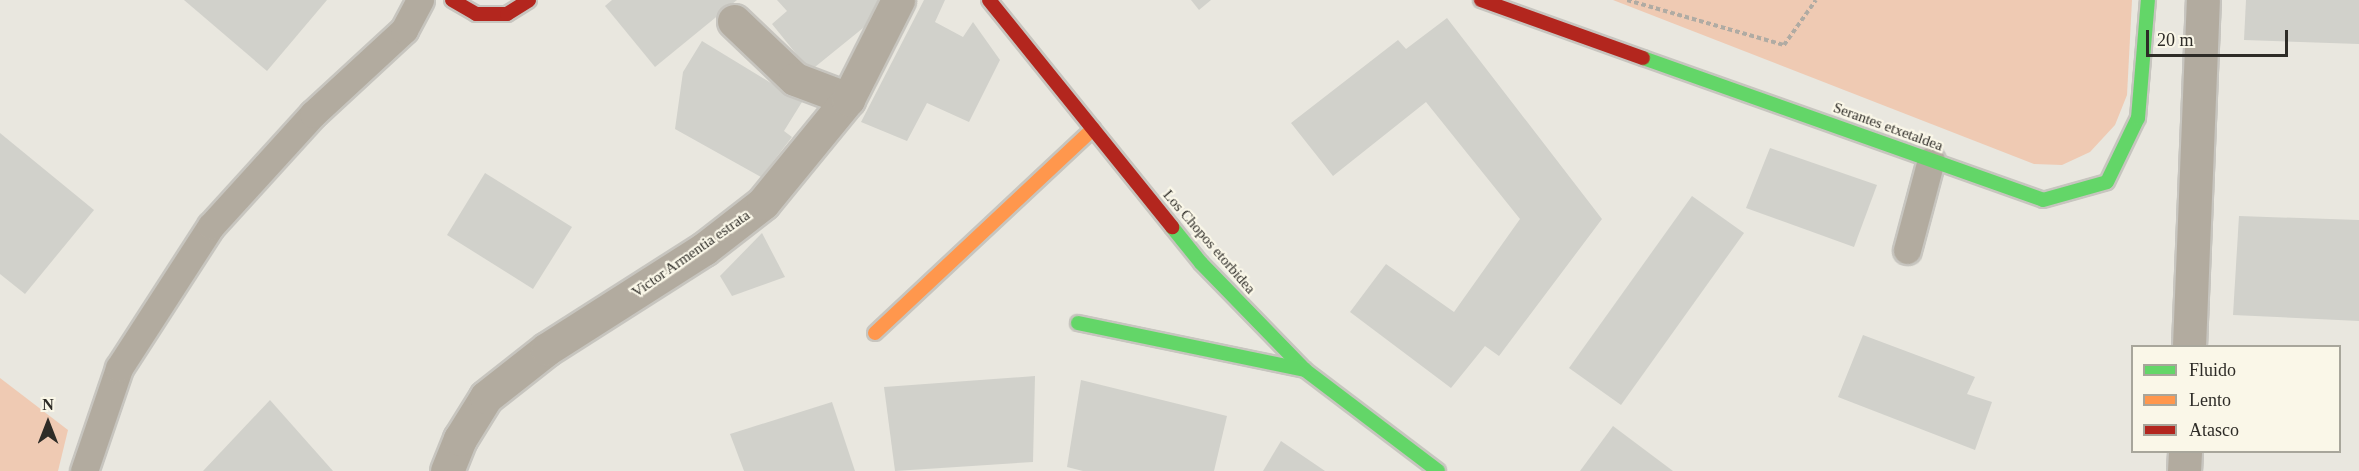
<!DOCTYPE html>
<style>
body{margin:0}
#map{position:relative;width:2359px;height:471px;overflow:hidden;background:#e9e7df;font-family:Georgia,serif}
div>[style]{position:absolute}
.green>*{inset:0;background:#efcab3}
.building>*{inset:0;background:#d1d1cb}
.path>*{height:4px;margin-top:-2px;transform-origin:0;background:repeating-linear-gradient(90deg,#b0aba3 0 4.5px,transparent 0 7.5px)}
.roads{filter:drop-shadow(2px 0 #c7c5bf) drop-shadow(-2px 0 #c7c5bf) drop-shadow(0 2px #c7c5bf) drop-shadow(0 -2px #c7c5bf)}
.lane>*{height:27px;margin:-13.5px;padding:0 13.5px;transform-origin:13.5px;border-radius:13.5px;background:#b2ab9f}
.street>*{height:33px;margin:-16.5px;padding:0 16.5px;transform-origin:16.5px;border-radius:16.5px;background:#b2ab9f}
.fast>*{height:14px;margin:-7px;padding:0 7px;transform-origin:7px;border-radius:7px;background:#63d668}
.slow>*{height:14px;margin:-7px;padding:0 7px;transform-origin:7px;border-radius:7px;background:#ff974d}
.jam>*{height:14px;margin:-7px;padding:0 7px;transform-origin:7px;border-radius:7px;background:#b3261e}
span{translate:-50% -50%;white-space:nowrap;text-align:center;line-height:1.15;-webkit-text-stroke:4.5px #faf7e8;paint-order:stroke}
.street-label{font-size:15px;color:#2e2c27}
.legend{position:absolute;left:2131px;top:345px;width:210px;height:108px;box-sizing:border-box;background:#faf7e8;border:2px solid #a8a69b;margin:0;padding:8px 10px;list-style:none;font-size:18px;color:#2e2c27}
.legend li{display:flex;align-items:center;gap:12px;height:30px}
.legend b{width:30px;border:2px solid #a8a69b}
.north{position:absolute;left:18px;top:393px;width:60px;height:60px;-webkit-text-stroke:4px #faf7e8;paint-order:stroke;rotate:0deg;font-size:16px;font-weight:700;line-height:24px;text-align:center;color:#2e2c27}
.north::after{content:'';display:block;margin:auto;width:21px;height:27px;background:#2e2c27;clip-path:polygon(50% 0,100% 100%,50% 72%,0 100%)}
.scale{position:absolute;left:2146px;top:30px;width:142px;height:27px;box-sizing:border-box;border:3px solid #2e2c27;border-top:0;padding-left:8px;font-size:18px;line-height:21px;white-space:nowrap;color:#2e2c27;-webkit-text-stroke:4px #faf7e8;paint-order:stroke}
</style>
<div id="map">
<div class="green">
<div style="clip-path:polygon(1613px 0,2132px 0,2127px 95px,2115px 125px,2090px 152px,2062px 165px,2034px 164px)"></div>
<div style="clip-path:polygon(0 378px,68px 430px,58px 471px,0 471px)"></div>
</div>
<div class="building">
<div style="clip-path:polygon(184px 0,327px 0,267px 71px)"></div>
<div style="clip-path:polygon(612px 0,737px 0,655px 67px,605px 6px)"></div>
<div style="clip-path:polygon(777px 0,883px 0,889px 7px,810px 71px,772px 24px,787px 11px)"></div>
<div style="clip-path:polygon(924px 0,945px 0,935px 22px,963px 37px,973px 22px,1000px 60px,969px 122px,927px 103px,907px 141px,861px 122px)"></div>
<div style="clip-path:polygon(1191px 0,1211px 0,1199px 10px)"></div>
<div style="clip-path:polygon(2246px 0,2359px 0,2359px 44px,2244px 40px)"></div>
<div style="clip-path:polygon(1447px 18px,1602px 219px,1499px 356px,1485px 346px,1451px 388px,1350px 312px,1386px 264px,1454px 312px,1520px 219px,1426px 102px,1333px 176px,1291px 123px,1398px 40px,1406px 49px)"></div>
<div style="clip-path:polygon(702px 41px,802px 102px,784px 131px,792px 137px,761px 177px,675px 129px,683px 72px)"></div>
<div style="clip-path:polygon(0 133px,94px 210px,25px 294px,0 274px)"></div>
<div style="clip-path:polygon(1770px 148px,1877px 185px,1854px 247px,1746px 208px)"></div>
<div style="clip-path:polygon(485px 173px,572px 227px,533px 289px,447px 235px)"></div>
<div style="clip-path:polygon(1692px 196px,1744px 233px,1621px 405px,1569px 368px)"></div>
<div style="clip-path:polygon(2239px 216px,2359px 220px,2359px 321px,2233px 315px)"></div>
<div style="clip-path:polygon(762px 233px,785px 277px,732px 296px,720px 276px)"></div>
<div style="clip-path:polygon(1863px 335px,1975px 377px,1967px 394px,1992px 402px,1975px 450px,1838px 397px)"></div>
<div style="clip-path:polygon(1035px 376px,1033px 462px,895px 471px,884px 387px)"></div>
<div style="clip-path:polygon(1081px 380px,1227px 416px,1214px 471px,1083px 471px,1067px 467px)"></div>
<div style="clip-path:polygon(270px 400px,333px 471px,203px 471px)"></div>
<div style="clip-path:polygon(832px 402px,855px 471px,744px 471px,730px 434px)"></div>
<div style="clip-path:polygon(1613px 426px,1673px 471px,1580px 471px)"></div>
<div style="clip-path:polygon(1281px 441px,1325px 471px,1263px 471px)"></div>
</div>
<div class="path">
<div style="left:1627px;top:0;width:163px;rotate:16deg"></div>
<div style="left:1784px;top:45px;width:55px;rotate:-54.6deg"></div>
</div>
<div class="roads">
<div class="lane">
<div style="left:1907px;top:250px;width:93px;rotate:-75.1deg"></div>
<div style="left:84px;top:471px;width:109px;rotate:-71.2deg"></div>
<div style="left:119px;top:368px;width:169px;rotate:-57.1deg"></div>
<div style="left:211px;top:226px;width:151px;rotate:-47.7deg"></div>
<div style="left:313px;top:114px;width:124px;rotate:-42.7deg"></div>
<div style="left:404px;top:30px;width:34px;rotate:-62deg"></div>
</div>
<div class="street">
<div style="left:734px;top:21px;width:84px;rotate:43.6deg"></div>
<div style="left:795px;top:79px;width:57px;rotate:20.7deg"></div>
<div style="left:2189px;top:346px;width:346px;rotate:-87.7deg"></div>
<div style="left:447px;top:471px;width:35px;rotate:-68deg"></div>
<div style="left:460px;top:439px;width:49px;rotate:-58.2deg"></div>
<div style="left:486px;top:397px;width:78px;rotate:-38.2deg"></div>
<div style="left:547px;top:349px;width:186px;rotate:-32.5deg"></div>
<div style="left:704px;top:249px;width:75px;rotate:-37.9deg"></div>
<div style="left:763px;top:203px;width:134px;rotate:-50.7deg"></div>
<div style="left:848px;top:99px;width:111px;rotate:-63.2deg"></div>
<div style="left:2184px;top:471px;width:19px;rotate:-87deg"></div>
</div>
<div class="fast">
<div style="left:1643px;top:58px;width:424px;rotate:19.5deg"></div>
<div style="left:2043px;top:200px;width:66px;rotate:-15.7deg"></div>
<div style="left:2107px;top:182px;width:71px;rotate:-64.2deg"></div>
<div style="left:2138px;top:118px;width:118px;rotate:-85.2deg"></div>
<div style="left:1172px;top:227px;width:46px;rotate:51.1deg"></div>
<div style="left:1201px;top:263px;width:149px;rotate:45.8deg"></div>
<div style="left:1305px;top:370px;width:167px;rotate:37.2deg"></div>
<div style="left:1078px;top:323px;width:232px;rotate:11.7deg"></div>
</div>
<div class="slow">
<div style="left:875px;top:333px;width:299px;rotate:-43.1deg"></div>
</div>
<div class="jam">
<div style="left:452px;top:0;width:28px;rotate:30deg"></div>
<div style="left:476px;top:14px;width:31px"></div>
<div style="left:507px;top:14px;width:26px;rotate:-32deg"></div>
<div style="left:989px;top:0;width:292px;rotate:51.1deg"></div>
<div style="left:1481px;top:0;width:172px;rotate:19.7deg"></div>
</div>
</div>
<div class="street-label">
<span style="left:1888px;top:127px;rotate:20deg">Serantes etxetaldea</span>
<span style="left:1209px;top:242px;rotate:49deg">Los Chopos etorbidea</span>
<span style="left:691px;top:254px;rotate:-35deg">Victor Armentia estrata</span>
</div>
<ul class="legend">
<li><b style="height:8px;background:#63d668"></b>Fluido</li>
<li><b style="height:8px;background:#ff974d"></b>Lento</li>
<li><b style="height:8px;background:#b3261e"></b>Atasco</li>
</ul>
<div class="north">N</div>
<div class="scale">20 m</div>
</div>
